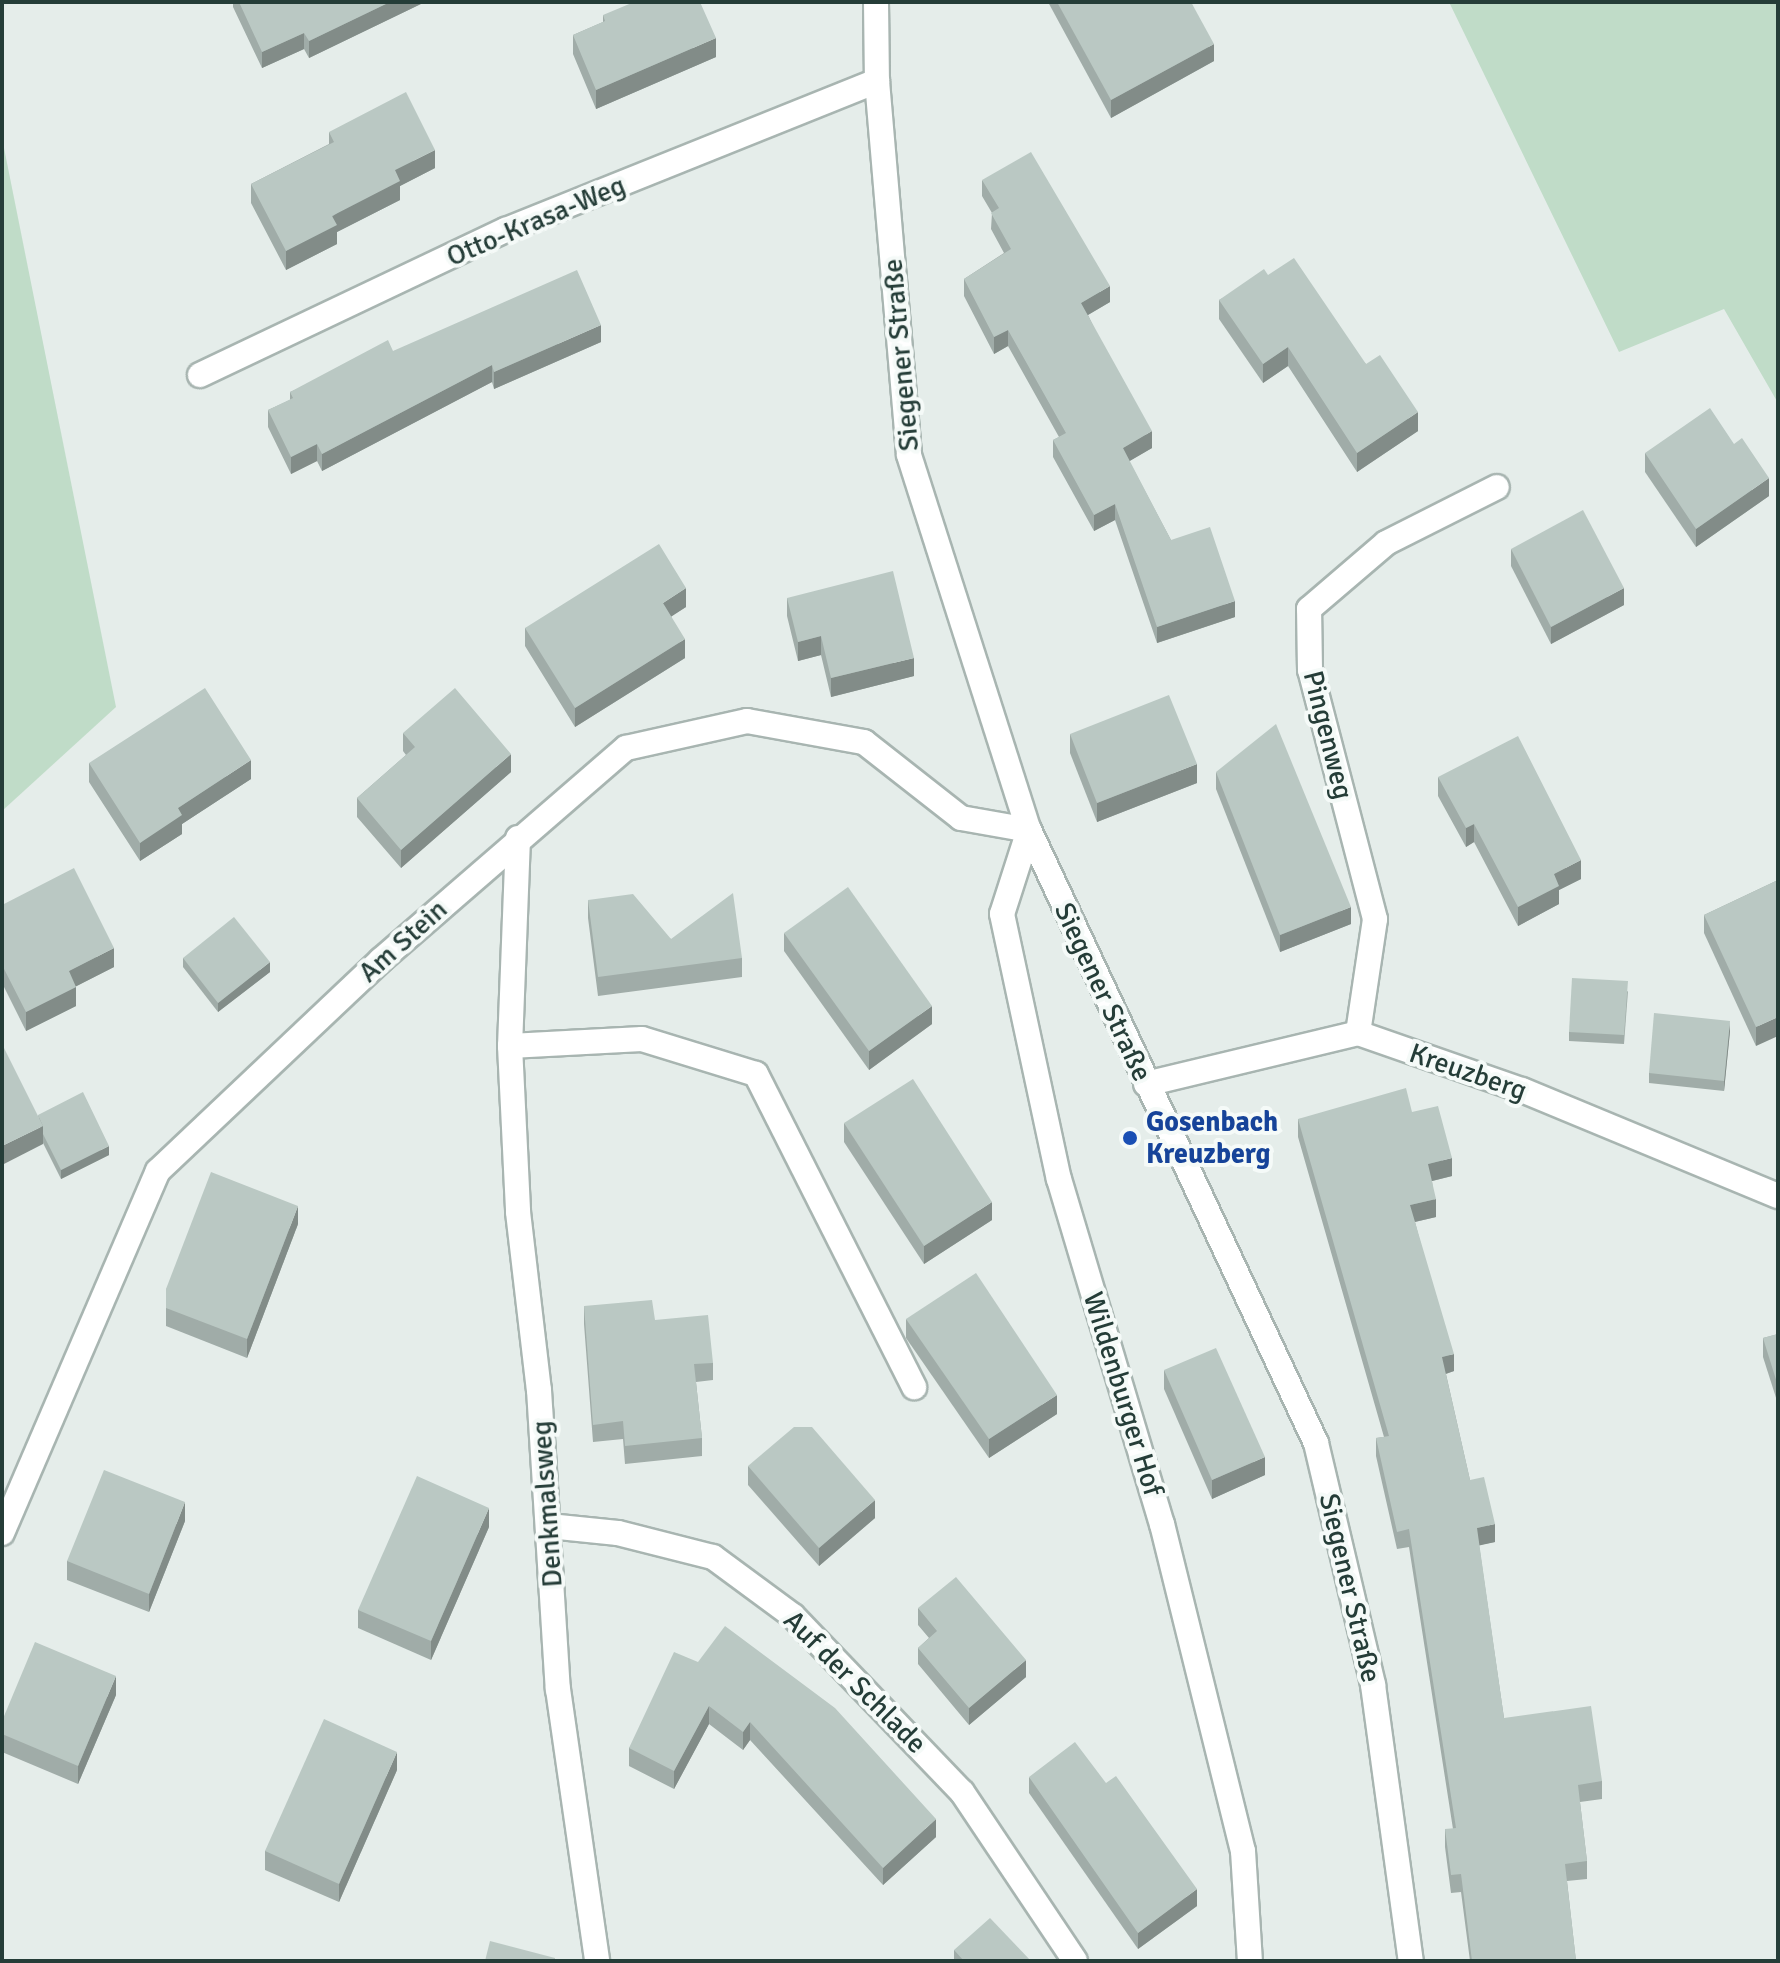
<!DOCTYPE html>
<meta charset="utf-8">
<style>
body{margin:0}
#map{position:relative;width:1780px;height:1963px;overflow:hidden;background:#e5edea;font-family:Signika,sans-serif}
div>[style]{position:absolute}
.green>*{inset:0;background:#c0dcc8}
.roads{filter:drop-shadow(2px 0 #a8b5b1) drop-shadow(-2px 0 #a8b5b1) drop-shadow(0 2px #a8b5b1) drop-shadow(0 -2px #a8b5b1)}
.minor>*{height:24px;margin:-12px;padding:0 12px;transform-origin:12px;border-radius:12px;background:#fff}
.secondary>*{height:24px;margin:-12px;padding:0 12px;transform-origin:12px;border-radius:12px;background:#fff}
.wall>*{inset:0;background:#a0aca8}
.shaded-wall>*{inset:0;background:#828c88}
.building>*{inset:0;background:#bac8c3}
.dots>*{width:22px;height:22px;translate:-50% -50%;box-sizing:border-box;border:4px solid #f5faf8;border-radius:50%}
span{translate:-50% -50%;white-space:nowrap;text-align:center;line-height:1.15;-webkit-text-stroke:8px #f5faf8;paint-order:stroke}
.street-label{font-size:28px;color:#253d38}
.transit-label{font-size:28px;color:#164399;font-weight:700}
.left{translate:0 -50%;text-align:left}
.frame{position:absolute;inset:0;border:4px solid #253d38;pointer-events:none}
</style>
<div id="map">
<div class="green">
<div style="clip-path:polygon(1449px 2px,1778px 2px,1778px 403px,1724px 309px,1619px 352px)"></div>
<div style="clip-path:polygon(2px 138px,116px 707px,2px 811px)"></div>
</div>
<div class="roads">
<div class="minor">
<div style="left:200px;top:375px;width:339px;rotate:-25.4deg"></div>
<div style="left:506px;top:230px;width:400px;rotate:-21.9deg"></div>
<div style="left:518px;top:838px;width:208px;rotate:92.2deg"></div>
<div style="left:510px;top:1046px;width:166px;rotate:87.2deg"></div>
<div style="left:518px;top:1212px;width:179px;rotate:83.3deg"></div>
<div style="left:539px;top:1390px;width:300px;rotate:86.4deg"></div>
<div style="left:558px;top:1689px;width:275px;rotate:81.8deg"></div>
<div style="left:1358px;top:1033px;width:115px;rotate:-81.5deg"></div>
<div style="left:1375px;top:919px;width:257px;rotate:-104.6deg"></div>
<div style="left:1310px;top:670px;width:61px;rotate:-90.9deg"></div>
<div style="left:1309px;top:609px;width:101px;rotate:-40.6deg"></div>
<div style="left:1386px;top:543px;width:124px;rotate:-26.8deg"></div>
<div style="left:510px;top:1046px;width:132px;rotate:-3deg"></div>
<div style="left:642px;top:1039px;width:119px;rotate:17.1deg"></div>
<div style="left:756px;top:1074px;width:351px;rotate:63.2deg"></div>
<div style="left:1146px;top:1084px;width:218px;rotate:-13.5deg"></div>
<div style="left:1358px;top:1033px;width:174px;rotate:19.2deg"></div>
<div style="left:1522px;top:1090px;width:277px;rotate:22.5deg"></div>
<div style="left:549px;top:1526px;width:69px;rotate:5.8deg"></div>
<div style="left:618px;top:1533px;width:98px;rotate:14.2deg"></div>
<div style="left:713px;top:1557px;width:99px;rotate:36.4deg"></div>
<div style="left:793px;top:1616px;width:244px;rotate:46.2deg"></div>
<div style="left:962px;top:1792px;width:203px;rotate:56.2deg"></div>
<div style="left:2px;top:1533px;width:394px;rotate:-66.7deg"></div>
<div style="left:158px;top:1171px;width:307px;rotate:-43.4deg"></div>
<div style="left:381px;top:960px;width:324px;rotate:-40.9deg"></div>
<div style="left:626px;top:748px;width:124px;rotate:-12.6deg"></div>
<div style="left:747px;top:721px;width:119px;rotate:10.2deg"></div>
<div style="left:864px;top:742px;width:123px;rotate:38.1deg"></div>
<div style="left:961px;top:818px;width:69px;rotate:10deg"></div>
<div style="left:1029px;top:830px;width:88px;rotate:107.8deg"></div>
<div style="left:1002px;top:914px;width:271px;rotate:77.9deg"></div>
<div style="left:1059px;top:1179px;width:360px;rotate:73.4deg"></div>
<div style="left:1162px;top:1524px;width:337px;rotate:76.1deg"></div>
<div style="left:1243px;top:1851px;width:110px;rotate:86.4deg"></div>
</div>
<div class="secondary">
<div style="left:876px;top:2px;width:79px;rotate:89.3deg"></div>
<div style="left:877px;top:81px;width:375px;rotate:85.1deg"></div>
<div style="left:909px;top:455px;width:394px;rotate:72.3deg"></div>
<div style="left:1029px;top:830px;width:677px;rotate:64.91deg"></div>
<div style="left:1316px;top:1443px;width:249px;rotate:76.7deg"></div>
<div style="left:1373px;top:1685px;width:279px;rotate:82.2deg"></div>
</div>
</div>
<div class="wall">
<div style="clip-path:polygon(233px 2px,425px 2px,309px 58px,304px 49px,262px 68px,233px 7px)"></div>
<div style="clip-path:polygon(1048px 2px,1191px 2px,1214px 61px,1111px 118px)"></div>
<div style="clip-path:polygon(603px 15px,716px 57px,596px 109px,573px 54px,573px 35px,603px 22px)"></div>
<div style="clip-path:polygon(329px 132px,435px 168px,400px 186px,400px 200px,337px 232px,337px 244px,286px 270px,251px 203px,251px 184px,329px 144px)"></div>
<div style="clip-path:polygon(982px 180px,1110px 302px,1088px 315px,1152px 448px,1129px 461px,1171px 540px,1235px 617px,1157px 643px,1115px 520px,1094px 531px,1053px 457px,1053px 440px,1059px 437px,1008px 346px,994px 354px,964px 296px,964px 279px,1004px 253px,991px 229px,992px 213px,982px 196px)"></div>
<div style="clip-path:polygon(1268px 275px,1366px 364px,1418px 431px,1357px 472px,1288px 366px,1263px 383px,1219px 319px,1219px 300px)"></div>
<div style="clip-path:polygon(601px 342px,494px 389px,492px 382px,322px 471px,317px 461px,291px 474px,268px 427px,268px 410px,290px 400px,290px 392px,393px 351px)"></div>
<div style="clip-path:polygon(1645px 453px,1769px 496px,1696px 547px,1645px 472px)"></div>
<div style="clip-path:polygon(1511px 549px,1624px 605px,1551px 644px,1511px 566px)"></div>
<div style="clip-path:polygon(787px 598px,914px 676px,831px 697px,821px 655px,798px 661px,787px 616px)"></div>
<div style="clip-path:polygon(686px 607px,671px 616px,685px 658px,575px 727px,525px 646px,525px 628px)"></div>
<div style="clip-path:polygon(403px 733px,511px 772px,401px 868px,357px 817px,357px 798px,406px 755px,403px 751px)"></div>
<div style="clip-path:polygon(1070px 734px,1197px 783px,1097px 822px,1070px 753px)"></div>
<div style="clip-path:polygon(89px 763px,251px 779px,182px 824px,182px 834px,140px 861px,89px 782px)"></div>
<div style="clip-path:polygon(1216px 772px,1351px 924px,1280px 952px,1216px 789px)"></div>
<div style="clip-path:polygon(1438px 777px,1581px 879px,1559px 890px,1559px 904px,1518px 926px,1474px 842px,1466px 847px,1438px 796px)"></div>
<div style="clip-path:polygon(1778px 880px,1756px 1046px,1704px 933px,1704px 915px)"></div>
<div style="clip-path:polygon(588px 900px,671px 939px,742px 958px,742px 977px,598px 996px,588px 918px)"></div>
<div style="clip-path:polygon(2px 905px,114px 967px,76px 986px,76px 1006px,26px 1031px,2px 983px)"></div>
<div style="clip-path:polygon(784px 933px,932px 1024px,869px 1070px,784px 951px)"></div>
<div style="clip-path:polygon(183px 958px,270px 972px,218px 1012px,183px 967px)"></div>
<div style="clip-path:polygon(1628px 991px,1624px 1044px,1569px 1041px,1569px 1032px)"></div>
<div style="clip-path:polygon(1730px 1031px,1724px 1091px,1649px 1083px,1649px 1073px)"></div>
<div style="clip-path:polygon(1412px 1112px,1452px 1176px,1432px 1181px,1436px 1217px,1415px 1222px,1454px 1371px,1446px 1374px,1470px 1480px,1495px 1542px,1479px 1545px,1504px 1718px,1602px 1781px,1602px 1799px,1580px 1802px,1587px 1861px,1587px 1879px,1567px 1881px,1576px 1961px,1470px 1961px,1461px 1892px,1451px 1893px,1445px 1847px,1445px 1829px,1453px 1829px,1409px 1547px,1397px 1549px,1376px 1456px,1376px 1438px,1384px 1437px,1298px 1137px,1298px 1119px)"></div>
<div style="clip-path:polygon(38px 1115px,109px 1155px,61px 1179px,43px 1143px,43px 1144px)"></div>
<div style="clip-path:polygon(844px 1123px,992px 1220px,924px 1264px,844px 1142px)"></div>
<div style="clip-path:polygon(298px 1224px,247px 1358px,166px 1326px,166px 1289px)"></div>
<div style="clip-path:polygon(584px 1306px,655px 1320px,713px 1363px,713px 1380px,696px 1382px,702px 1438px,702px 1456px,625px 1464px,623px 1439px,593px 1442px,584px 1324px)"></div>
<div style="clip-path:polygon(906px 1319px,1057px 1414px,989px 1458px,906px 1338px)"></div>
<div style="clip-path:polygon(1778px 1334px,1778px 1404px,1763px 1357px,1763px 1338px)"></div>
<div style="clip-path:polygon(1164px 1370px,1265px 1475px,1212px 1499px,1164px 1389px)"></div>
<div style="clip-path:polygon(748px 1466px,875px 1518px,819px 1566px,748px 1485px)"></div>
<div style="clip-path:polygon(185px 1521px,149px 1612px,67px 1580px,67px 1561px)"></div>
<div style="clip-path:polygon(489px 1527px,431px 1660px,358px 1628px,358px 1610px)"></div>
<div style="clip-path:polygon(918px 1608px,1026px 1677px,969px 1725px,918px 1664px,918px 1648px,929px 1638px,918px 1625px)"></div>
<div style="clip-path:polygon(698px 1662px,936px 1837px,883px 1885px,750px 1740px,743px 1750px,709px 1724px,674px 1789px,629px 1766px,629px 1748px)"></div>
<div style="clip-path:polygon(116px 1695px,78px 1784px,2px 1752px,2px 1721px)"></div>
<div style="clip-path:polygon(397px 1770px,339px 1902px,265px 1870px,265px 1851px)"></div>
<div style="clip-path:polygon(1029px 1777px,1197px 1906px,1138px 1949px,1029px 1793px)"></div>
<div style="clip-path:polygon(954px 1950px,1031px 1961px,954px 1961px)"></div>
</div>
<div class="shaded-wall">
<div style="clip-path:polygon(390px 2px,425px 2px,309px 58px,309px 41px)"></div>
<div style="clip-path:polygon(304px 33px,304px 49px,262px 68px,262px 52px)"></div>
<div style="clip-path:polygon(716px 38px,716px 57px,596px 109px,596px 90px)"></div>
<div style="clip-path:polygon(1214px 44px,1214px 61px,1111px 118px,1111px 100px)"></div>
<div style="clip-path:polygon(435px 150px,435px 168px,400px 186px,400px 200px,337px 232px,337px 244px,286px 270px,286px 251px,395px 170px)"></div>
<div style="clip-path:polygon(1110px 286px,1110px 302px,1081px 319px,1081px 303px)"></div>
<div style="clip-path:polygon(601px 325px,601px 342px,494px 389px,494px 372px)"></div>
<div style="clip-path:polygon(1008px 330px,1008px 346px,994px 354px,994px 337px)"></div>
<div style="clip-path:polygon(1288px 347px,1288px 366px,1263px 383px,1263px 364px)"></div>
<div style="clip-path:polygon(492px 365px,492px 382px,322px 471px,322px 454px)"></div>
<div style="clip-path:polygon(1418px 412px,1418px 431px,1357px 472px,1357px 453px)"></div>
<div style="clip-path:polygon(1152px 431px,1152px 448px,1123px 465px,1123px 448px)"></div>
<div style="clip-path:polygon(317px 444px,317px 461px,291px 474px,291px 457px)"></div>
<div style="clip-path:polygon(1769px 478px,1769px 496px,1696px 547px,1696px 529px)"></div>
<div style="clip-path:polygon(1115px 504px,1115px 520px,1094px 531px,1094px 515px)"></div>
<div style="clip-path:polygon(686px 588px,686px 607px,663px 622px,663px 603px)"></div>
<div style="clip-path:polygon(1624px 588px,1624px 605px,1551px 644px,1551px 627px)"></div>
<div style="clip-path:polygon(1235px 601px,1235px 617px,1157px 643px,1157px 627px)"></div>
<div style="clip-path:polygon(821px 636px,821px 655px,798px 661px,798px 642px)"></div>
<div style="clip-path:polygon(685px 639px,685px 658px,575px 727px,575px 708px)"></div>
<div style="clip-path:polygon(914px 658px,914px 676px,831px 697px,831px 678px)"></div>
<div style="clip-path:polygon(511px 754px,511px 772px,401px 868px,401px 850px)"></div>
<div style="clip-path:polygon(251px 760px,251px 779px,182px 824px,182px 834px,140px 861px,140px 843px,178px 808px)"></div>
<div style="clip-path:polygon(1197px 764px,1197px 783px,1097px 822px,1097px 803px)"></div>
<div style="clip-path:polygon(1474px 824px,1474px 842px,1466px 847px,1466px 828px)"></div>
<div style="clip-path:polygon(1581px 860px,1581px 879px,1559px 890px,1559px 904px,1518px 926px,1518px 907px,1554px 874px)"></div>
<div style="clip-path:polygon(1351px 907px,1351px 924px,1280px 952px,1280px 935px)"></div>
<div style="clip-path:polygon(114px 948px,114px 967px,69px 990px,69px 971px)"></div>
<div style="clip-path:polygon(270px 962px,270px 972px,218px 1012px,218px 1003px)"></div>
<div style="clip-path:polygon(76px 987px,76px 1006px,26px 1031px,26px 1012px)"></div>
<div style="clip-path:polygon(932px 1006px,932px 1024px,869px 1070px,869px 1051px)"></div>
<div style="clip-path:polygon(1778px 1017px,1778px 1036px,1756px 1046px,1756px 1027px)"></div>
<div style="clip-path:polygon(1730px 1021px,1730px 1031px,1724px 1091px,1724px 1081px)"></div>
<div style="clip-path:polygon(43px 1126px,43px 1144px,2px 1165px,2px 1146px)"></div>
<div style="clip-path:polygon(109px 1146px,109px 1155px,61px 1179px,61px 1170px)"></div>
<div style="clip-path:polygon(1452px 1158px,1452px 1176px,1428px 1182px,1428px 1164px)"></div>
<div style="clip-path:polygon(1436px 1199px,1436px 1217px,1410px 1223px,1410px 1205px)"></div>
<div style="clip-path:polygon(992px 1202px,992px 1220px,924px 1264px,924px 1246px)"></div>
<div style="clip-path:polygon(298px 1206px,298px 1224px,247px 1358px,247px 1339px)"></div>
<div style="clip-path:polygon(1454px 1354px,1454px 1371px,1442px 1375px,1442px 1357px)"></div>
<div style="clip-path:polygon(1057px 1395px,1057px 1414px,989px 1458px,989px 1439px)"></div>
<div style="clip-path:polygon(1265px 1457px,1265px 1475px,1212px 1499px,1212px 1480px)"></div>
<div style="clip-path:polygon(875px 1500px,875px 1518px,819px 1566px,819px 1548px)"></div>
<div style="clip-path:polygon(185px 1502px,185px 1521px,149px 1612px,149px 1594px)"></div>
<div style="clip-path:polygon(489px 1508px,489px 1527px,431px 1660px,431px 1641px)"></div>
<div style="clip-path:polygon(1495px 1524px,1495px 1542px,1477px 1546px,1477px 1528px)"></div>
<div style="clip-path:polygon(1026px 1660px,1026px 1677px,969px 1725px,969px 1708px)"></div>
<div style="clip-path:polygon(116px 1676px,116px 1695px,78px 1784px,78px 1766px)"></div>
<div style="clip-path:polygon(709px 1706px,709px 1724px,674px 1789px,674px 1771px)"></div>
<div style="clip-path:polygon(750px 1722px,750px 1740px,743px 1750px,743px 1732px)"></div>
<div style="clip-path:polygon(397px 1752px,397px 1770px,339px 1902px,339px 1884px)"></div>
<div style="clip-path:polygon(936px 1819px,936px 1837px,883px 1885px,883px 1868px)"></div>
<div style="clip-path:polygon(1197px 1889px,1197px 1906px,1138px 1949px,1138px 1933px)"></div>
</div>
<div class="building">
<div style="clip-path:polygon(239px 2px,390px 2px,309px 41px,304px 33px,262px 52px)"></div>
<div style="clip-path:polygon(634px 2px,700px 2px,716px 38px,596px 90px,573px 35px,605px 21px,603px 15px)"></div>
<div style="clip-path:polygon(1057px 2px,1191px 2px,1214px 44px,1111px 100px)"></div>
<div style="clip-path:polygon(406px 92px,435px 150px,395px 170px,400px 181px,332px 216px,337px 225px,286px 251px,251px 184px,334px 142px,329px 132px)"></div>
<div style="clip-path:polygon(1031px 152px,1110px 286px,1081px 303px,1152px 431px,1123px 448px,1171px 540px,1210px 527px,1235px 601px,1157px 627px,1115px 504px,1094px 515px,1053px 440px,1066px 433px,1008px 330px,994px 337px,964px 279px,1011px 249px,991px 213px,999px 208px,982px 180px)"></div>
<div style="clip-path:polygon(1294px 258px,1366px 364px,1380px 355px,1418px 412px,1357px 453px,1288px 347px,1263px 364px,1219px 300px,1264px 269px,1268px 275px)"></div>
<div style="clip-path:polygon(577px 270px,601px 325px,494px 372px,492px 365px,322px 454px,317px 444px,291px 457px,268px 410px,293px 398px,290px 392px,388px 340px,393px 351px)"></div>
<div style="clip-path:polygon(1710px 408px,1734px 444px,1742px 438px,1769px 478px,1696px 529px,1645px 453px)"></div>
<div style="clip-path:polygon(1583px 510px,1624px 588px,1551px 627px,1511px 549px)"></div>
<div style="clip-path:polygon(659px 544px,686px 588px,663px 603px,685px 639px,575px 708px,525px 628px)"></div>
<div style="clip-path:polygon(893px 571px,914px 658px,831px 678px,821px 636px,798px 642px,787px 598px)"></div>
<div style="clip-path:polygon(205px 688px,251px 760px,178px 808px,182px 815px,140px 843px,89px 763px)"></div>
<div style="clip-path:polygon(455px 688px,511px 754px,401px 850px,357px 798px,415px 747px,403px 733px)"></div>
<div style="clip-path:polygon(1169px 695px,1197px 764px,1097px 803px,1070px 734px)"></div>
<div style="clip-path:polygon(1276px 724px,1351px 907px,1280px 935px,1216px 772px)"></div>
<div style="clip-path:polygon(1518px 736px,1581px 860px,1554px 874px,1559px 886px,1518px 907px,1474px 824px,1466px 828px,1438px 777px)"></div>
<div style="clip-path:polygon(74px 868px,114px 948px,69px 971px,76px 987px,26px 1012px,2px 965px,2px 905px)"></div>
<div style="clip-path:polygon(1778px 880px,1778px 1017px,1756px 1027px,1704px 915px)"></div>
<div style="clip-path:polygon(848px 887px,932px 1006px,869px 1051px,784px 933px)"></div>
<div style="clip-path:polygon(733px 893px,742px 958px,598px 977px,588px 900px,633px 894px,671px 939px)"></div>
<div style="clip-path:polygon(234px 917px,270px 962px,218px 1003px,183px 958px)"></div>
<div style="clip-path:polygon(1572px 978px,1628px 981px,1624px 1035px,1569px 1032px)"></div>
<div style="clip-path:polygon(1654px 1013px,1730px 1021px,1724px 1081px,1649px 1073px)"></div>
<div style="clip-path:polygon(2px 1044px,43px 1126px,2px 1146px)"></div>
<div style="clip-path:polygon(913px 1079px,992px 1202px,924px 1246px,844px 1123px)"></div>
<div style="clip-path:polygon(1406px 1088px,1412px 1112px,1438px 1106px,1452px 1158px,1428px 1164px,1436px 1199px,1410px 1205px,1454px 1354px,1442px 1357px,1470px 1480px,1484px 1477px,1495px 1524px,1477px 1528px,1504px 1718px,1591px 1706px,1602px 1781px,1578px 1785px,1587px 1861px,1565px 1864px,1576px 1961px,1472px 1961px,1461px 1874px,1451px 1875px,1445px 1829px,1456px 1828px,1409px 1529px,1397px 1532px,1376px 1438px,1389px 1436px,1298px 1119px)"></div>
<div style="clip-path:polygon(83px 1092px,109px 1146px,61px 1170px,43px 1134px,43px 1126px,38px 1115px)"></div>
<div style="clip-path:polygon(211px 1172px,298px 1206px,247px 1339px,166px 1308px,166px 1289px)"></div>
<div style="clip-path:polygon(976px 1273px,1057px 1395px,989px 1439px,906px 1319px)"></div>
<div style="clip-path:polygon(652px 1300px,655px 1320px,708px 1315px,713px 1363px,694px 1364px,702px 1438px,625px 1446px,623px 1421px,593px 1425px,584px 1306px)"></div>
<div style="clip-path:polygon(1778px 1334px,1778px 1386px,1763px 1338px)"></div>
<div style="clip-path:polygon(1216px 1348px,1265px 1457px,1212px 1480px,1164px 1370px)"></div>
<div style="clip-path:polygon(794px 1427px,812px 1427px,875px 1500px,819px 1548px,748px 1466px)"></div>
<div style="clip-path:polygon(104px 1470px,185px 1502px,149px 1594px,67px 1561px)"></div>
<div style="clip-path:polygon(417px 1476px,489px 1508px,431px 1641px,358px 1610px)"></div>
<div style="clip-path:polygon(956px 1577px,1026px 1660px,969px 1708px,918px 1648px,937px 1631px,918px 1608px)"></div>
<div style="clip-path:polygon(725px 1626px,835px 1708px,936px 1819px,883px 1868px,750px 1722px,743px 1732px,709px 1706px,674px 1771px,629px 1748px,674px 1652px,698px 1662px)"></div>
<div style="clip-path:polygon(35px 1642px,116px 1676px,78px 1766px,2px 1734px,2px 1721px)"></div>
<div style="clip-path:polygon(324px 1719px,397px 1752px,339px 1884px,265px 1851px)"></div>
<div style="clip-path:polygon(1075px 1742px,1106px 1783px,1116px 1776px,1197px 1889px,1138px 1933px,1029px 1777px)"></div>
<div style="clip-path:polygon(990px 1918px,1031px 1961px,964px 1961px,954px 1950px)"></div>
<div style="clip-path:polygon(490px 1941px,555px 1958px,555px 1961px,485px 1961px)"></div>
</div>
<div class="dots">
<div style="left:1130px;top:1138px;background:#1a4fb4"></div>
</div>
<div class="street-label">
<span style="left:536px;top:221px;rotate:-23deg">Otto-Krasa-Weg</span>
<span style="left:901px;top:355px;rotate:-95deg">Siegener Straße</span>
<span style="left:1328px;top:735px;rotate:76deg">Pingenweg</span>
<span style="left:403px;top:941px;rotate:-42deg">Am Stein</span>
<span style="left:1103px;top:992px;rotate:65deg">Siegener Straße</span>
<span style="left:1468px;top:1072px;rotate:19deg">Kreuzberg</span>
<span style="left:1123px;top:1394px;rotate:73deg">Wildenburger Hof</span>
<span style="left:547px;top:1504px;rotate:-94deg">Denkmalsweg</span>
<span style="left:1350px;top:1588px;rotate:77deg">Siegener Straße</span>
<span style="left:855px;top:1682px;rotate:45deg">Auf der Schlade</span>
</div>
<div class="transit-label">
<span class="left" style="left:1146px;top:1138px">Gosenbach<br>Kreuzberg</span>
</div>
<div class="frame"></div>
</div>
